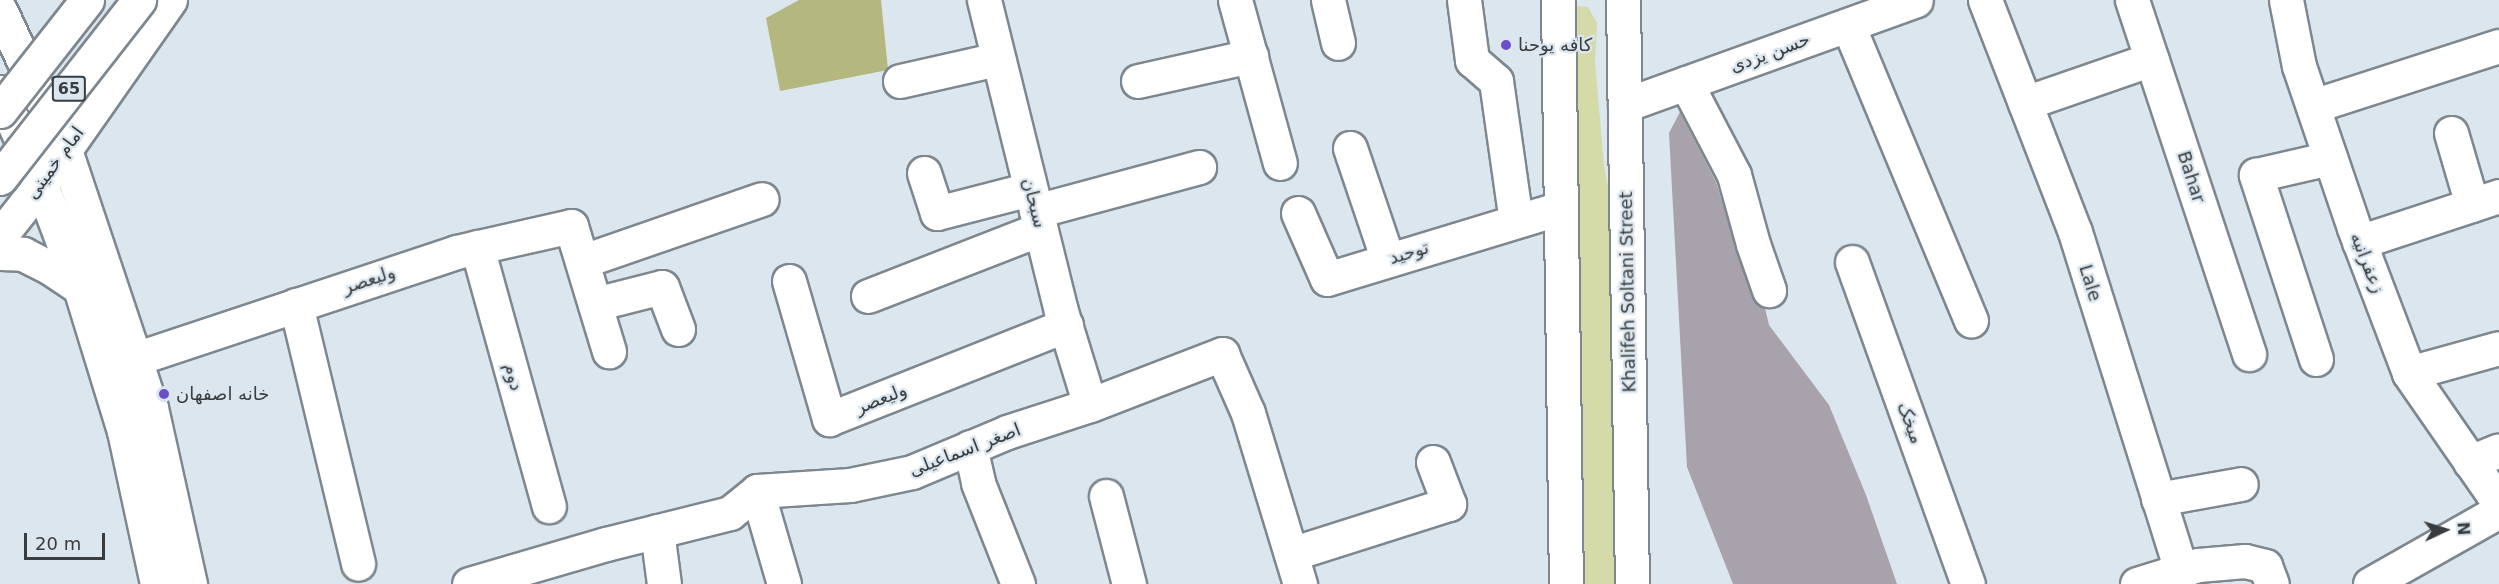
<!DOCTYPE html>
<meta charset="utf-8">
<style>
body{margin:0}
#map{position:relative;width:2499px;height:584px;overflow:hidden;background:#dce6ee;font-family:"DejaVu Sans",Vazirmatn,sans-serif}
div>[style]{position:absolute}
.green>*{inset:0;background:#d5daa9}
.forest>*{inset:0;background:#b4b87f}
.building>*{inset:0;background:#a7a2ac}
.roads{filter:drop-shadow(2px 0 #7e878e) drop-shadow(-2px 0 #7e878e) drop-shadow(0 2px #7e878e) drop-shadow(0 -2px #7e878e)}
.minor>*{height:33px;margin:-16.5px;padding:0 16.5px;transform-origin:16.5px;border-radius:16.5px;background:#fff}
.major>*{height:33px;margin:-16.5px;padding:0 16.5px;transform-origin:16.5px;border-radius:16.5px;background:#fff}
.bridges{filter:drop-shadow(2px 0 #7e878e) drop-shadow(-2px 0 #7e878e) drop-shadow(0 2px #7e878e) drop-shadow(0 -2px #7e878e)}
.highway-bridge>*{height:33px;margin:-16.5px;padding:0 16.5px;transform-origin:16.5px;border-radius:16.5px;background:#fff}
.dots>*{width:16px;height:16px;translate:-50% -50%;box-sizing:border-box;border:3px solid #dce6ee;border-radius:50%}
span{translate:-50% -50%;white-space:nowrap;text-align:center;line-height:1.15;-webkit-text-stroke:4.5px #dce6ee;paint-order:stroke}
.shield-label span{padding:2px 4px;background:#dce6ee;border:2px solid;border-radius:4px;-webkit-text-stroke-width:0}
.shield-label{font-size:16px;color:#393d40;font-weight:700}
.poi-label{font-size:18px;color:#393d40}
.left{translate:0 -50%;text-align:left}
.street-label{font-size:18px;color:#393d40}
.north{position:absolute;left:2415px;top:500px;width:60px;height:60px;-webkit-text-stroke:4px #dce6ee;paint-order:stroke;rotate:86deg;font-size:16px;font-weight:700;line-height:24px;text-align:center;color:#393d40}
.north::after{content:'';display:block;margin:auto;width:21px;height:27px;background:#393d40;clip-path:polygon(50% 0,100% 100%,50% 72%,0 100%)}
.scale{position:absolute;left:24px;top:533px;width:81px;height:27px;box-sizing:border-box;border:3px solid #393d40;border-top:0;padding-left:8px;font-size:18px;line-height:21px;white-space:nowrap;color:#393d40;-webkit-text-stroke:4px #dce6ee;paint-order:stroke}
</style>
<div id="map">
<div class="green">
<div style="clip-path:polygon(1577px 6px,1588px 7px,1597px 23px,1595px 62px,1604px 165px,1615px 226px,1618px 584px,1578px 584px,1569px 20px)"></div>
</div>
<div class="forest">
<div style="clip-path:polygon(799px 0,881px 0,888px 70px,780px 91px,766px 18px)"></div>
</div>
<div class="building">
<div style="clip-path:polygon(1680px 112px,1716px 182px,1752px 297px,1757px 305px,1765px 308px,1769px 325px,1829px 405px,1866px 495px,1897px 584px,1733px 584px,1687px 467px,1669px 133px)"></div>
</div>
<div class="roads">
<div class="minor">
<div style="left:984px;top:0;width:320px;rotate:76.1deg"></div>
<div style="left:1061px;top:311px;width:98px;rotate:72.9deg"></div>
<div style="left:1235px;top:0;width:169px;rotate:74.6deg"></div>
<div style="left:1328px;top:0;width:44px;rotate:76.9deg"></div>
<div style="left:1464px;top:0;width:61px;rotate:82.4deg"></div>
<div style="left:1472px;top:60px;width:32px;rotate:41deg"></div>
<div style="left:1496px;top:81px;width:141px;rotate:81.9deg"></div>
<div style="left:1985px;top:0;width:249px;rotate:68.8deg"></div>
<div style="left:2075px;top:232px;width:354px;rotate:72.6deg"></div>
<div style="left:2132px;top:0;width:373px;rotate:71.7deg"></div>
<div style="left:2286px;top:0;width:67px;rotate:78.9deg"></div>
<div style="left:2299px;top:66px;width:171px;rotate:71.2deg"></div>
<div style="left:2354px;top:228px;width:155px;rotate:69.2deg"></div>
<div style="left:2409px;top:373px;width:158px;rotate:55.3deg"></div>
<div style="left:1848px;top:25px;width:320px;rotate:67.4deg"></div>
<div style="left:900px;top:81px;width:100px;rotate:-12.7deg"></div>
<div style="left:1138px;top:81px;width:116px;rotate:-12.5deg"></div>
<div style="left:1686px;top:83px;width:104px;rotate:62.4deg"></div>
<div style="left:1734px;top:175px;width:72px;rotate:74.6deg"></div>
<div style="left:1753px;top:244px;width:49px;rotate:70.8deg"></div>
<div style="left:2025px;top:103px;width:134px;rotate:-19.1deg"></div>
<div style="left:1625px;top:105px;width:309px;rotate:-19.8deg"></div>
<div style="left:2313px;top:106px;width:195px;rotate:-17.9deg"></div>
<div style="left:2451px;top:133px;width:75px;rotate:73.7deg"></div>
<div style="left:1350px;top:148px;width:118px;rotate:71.3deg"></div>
<div style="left:924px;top:173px;width:42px;rotate:72deg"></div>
<div style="left:937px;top:213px;width:96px;rotate:-14.5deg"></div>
<div style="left:1036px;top:211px;width:169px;rotate:-15.1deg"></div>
<div style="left:1298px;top:213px;width:72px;rotate:66.3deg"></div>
<div style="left:1327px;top:279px;width:244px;rotate:-16.9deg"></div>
<div style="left:2359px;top:242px;width:147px;rotate:-18.2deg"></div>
<div style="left:477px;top:247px;width:269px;rotate:74.5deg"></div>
<div style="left:583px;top:261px;width:189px;rotate:-19.1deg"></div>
<div style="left:1852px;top:262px;width:342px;rotate:70.2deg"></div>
<div style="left:789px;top:281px;width:144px;rotate:73.8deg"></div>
<div style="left:829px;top:419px;width:255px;rotate:-21.6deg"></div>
<div style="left:868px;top:296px;width:185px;rotate:-21.3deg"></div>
<div style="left:595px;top:304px;width:69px;rotate:-14.2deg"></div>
<div style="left:662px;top:287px;width:45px;rotate:69.1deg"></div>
<div style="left:296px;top:305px;width:266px;rotate:76.5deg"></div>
<div style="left:135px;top:359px;width:338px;rotate:-18.4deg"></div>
<div style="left:456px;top:252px;width:118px;rotate:-12.7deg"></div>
<div style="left:571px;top:226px;width:131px;rotate:73.1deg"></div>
<div style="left:2316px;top:359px;width:194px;rotate:-108.1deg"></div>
<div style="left:2256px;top:175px;width:76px;rotate:-12.9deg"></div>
<div style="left:2409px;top:373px;width:93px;rotate:-15.5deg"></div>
<div style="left:970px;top:447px;width:37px;rotate:77deg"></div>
<div style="left:978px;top:483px;width:109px;rotate:68.4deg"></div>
<div style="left:2470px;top:462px;width:31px;rotate:-22deg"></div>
<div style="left:757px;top:491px;width:97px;rotate:73.8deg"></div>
<div style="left:1106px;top:496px;width:91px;rotate:75.4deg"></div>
<div style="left:2158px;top:499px;width:84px;rotate:-10.2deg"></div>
<div style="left:657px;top:531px;width:53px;rotate:82.5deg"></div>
<div style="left:1291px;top:554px;width:166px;rotate:-17.6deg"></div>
<div style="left:1449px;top:504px;width:45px;rotate:-110.9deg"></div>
<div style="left:469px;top:584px;width:143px;rotate:-16.3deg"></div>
<div style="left:606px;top:544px;width:128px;rotate:-14deg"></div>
<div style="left:730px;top:513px;width:35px;rotate:-39deg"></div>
<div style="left:757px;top:491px;width:93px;rotate:-3.7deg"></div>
<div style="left:850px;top:485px;width:63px;rotate:-11.8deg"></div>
<div style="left:912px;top:472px;width:103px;rotate:-22.8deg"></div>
<div style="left:1007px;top:432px;width:87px;rotate:-18deg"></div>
<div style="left:1090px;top:405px;width:142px;rotate:-21.1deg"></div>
<div style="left:1222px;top:354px;width:64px;rotate:66.2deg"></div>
<div style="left:1248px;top:413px;width:179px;rotate:73.1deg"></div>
<div style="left:2137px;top:584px;width:64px;rotate:-17.3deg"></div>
<div style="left:2198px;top:565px;width:47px;rotate:-4.9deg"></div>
<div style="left:2245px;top:561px;width:21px;rotate:14deg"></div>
<div style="left:2265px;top:566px;width:19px;rotate:69deg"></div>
<div style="left:2370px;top:584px;width:148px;rotate:-29.5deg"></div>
</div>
<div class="major">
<div style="left:1558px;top:0;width:584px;rotate:89.22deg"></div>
<div style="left:1623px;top:0;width:584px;rotate:89.12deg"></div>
<div style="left:0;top:10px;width:154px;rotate:65.1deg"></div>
<div style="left:65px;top:150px;width:220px;rotate:71.5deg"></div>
<div style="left:135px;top:359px;width:52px;rotate:71.9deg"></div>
<div style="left:151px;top:408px;width:180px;rotate:77.5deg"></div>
<div style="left:0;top:92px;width:101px;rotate:66deg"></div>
<div style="left:41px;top:184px;width:111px;rotate:69.4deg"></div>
<div style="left:80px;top:288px;width:150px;rotate:72.9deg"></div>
<div style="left:124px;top:431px;width:157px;rotate:77.8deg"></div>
<div style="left:0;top:236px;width:66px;rotate:-51.7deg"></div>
<div style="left:41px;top:184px;width:225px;rotate:-55deg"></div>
<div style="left:0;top:253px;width:23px;rotate:2deg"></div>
<div style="left:23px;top:254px;width:29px;rotate:27deg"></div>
<div style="left:49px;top:267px;width:37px;rotate:34deg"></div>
</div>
</div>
<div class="bridges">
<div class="highway-bridge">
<div style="left:0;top:111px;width:141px;rotate:-51.9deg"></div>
<div style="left:0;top:178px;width:226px;rotate:-52deg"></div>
</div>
</div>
<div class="dots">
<div style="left:1506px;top:45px;background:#694ec7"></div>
<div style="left:164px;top:394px;background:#694ec7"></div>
</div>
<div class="shield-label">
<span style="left:69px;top:89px">65</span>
</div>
<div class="poi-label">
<span class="left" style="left:1518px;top:45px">کافه یوحنا</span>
<span class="left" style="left:176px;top:394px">خانه اصفهان</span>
</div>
<div class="street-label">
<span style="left:1770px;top:53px;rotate:-20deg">حسن یزدی</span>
<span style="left:55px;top:163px;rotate:-54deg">امام خمینی</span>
<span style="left:2191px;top:177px;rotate:72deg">Bahar</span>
<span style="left:1034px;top:203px;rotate:76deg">سبحان</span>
<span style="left:1409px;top:253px;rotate:-17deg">توحید</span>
<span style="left:2367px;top:263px;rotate:69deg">زعفرانیه</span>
<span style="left:369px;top:280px;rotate:-18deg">ولیعصر</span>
<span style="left:2090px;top:283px;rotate:73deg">Lale</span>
<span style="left:1628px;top:292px;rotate:-91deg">Khalifeh Soltani Street</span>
<span style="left:513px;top:377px;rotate:74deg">دوم</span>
<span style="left:881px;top:399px;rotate:-22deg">ولیعصر</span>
<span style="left:1910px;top:423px;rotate:70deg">میخک</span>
<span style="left:965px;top:450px;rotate:-21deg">اصغر اسماعیلی</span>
</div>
<div class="north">N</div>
<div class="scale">20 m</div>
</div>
